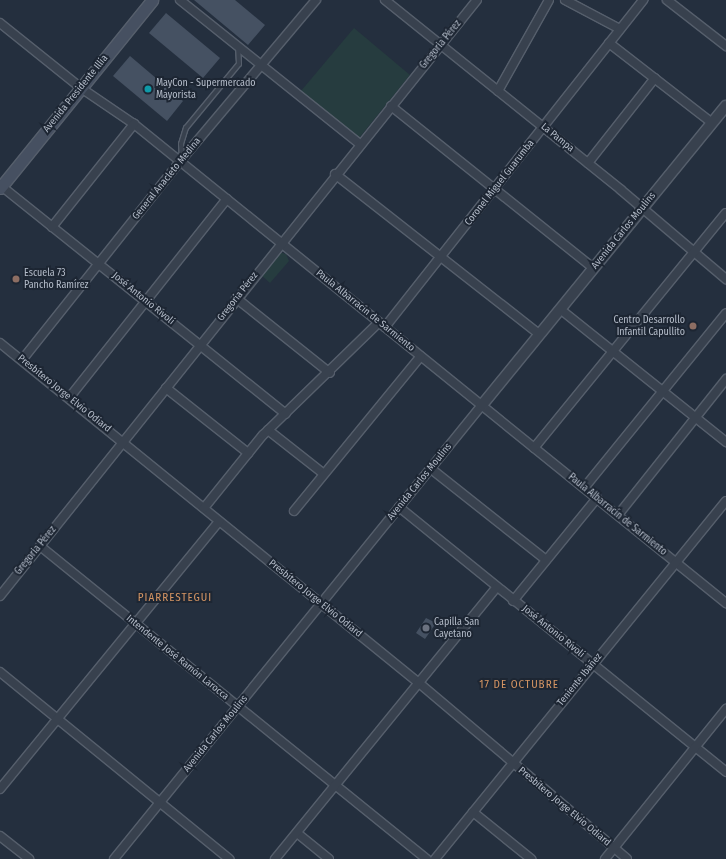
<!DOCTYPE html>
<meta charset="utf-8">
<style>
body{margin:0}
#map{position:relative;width:726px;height:859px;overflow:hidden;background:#242f3e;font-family:"Fira Sans Condensed",sans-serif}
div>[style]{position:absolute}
.green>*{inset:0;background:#263c3f}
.building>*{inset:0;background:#455162}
.roads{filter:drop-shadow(1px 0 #565f6c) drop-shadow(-1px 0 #565f6c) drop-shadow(0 1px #565f6c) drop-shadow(0 -1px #565f6c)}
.service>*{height:4px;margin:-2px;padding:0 2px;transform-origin:2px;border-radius:2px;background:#38414e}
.minor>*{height:8px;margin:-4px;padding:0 4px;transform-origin:4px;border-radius:4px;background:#38414e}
.tertiary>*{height:10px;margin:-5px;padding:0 5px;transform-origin:5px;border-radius:5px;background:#38414e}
.secondary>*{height:11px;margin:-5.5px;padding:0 5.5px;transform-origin:5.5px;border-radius:5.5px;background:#465061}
.dots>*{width:11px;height:11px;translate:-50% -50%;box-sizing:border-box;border:2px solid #1d2633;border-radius:50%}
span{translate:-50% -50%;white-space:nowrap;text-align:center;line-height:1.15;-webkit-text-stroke:4px #1d2633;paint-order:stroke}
.street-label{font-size:10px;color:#b4bcc9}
.poi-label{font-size:10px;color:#b4bcc9}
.left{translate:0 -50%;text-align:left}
.right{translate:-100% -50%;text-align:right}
.neighbourhood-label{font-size:11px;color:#d59563;letter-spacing:1px}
</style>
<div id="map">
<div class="green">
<div style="clip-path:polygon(354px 28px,410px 75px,359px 138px,301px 91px)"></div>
<div style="clip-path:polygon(279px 252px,286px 254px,289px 261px,270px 283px,260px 274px)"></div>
</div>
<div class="building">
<div style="clip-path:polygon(194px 0,235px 0,265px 25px,248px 45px)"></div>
<div style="clip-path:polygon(166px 13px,220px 58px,203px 78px,149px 33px)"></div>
<div style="clip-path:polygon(130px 56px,183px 101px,167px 121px,113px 76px)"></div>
<div style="clip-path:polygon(426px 618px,436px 623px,425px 639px,416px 633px)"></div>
</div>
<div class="roads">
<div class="service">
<div style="left:182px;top:158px;width:14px;rotate:-94deg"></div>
<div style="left:181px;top:144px;width:17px;rotate:-73deg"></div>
<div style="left:186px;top:128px;width:83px;rotate:-50.4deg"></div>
<div style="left:239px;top:64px;width:17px;rotate:-93deg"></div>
</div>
<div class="minor">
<div style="left:180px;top:0;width:231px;rotate:38.7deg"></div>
<div style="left:385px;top:0;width:303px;rotate:38.8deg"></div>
<div style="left:621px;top:190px;width:138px;rotate:40.3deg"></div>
<div style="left:565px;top:0;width:62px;rotate:27.8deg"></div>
<div style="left:667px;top:0;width:75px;rotate:37.9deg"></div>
<div style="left:0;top:23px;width:104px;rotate:38.7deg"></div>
<div style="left:81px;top:88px;width:64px;rotate:34.2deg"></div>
<div style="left:134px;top:124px;width:762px;rotate:38.98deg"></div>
<div style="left:609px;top:43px;width:130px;rotate:37.8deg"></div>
<div style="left:498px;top:91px;width:104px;rotate:-60.7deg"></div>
<div style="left:391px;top:106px;width:259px;rotate:38.7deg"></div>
<div style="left:588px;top:163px;width:108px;rotate:-51.8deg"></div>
<div style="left:335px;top:174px;width:259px;rotate:38.1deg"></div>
<div style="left:0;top:185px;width:366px;rotate:38.7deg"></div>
<div style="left:52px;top:227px;width:132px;rotate:-51.5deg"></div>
<div style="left:236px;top:298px;width:120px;rotate:38.6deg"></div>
<div style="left:560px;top:309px;width:213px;rotate:38.7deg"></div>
<div style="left:385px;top:327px;width:417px;rotate:-51.7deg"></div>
<div style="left:0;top:343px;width:540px;rotate:39.06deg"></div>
<div style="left:419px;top:683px;width:272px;rotate:40.2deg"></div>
<div style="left:22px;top:360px;width:257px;rotate:-51.5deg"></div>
<div style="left:182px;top:159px;width:208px;rotate:-49.9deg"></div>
<div style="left:166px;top:388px;width:105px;rotate:38.4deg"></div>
<div style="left:69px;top:398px;width:254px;rotate:-51.6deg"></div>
<div style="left:268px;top:430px;width:71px;rotate:38.2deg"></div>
<div style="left:534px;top:448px;width:303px;rotate:-50.8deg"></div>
<div style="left:430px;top:468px;width:148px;rotate:38.4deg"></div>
<div style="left:584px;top:488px;width:225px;rotate:-50.9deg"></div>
<div style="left:399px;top:507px;width:421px;rotate:39deg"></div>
<div style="left:204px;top:508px;width:94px;rotate:-51.1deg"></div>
<div style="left:263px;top:435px;width:162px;rotate:-44.2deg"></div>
<div style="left:294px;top:511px;width:200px;rotate:-50.7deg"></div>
<div style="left:618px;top:515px;width:174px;rotate:-51.5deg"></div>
<div style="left:40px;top:546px;width:498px;rotate:39deg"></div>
<div style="left:0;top:596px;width:763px;rotate:-51.33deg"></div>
<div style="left:513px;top:601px;width:133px;rotate:-50.8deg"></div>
<div style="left:0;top:672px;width:296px;rotate:39.2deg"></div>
<div style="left:0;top:789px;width:346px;rotate:-50.7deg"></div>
<div style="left:473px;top:812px;width:75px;rotate:39deg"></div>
<div style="left:297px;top:833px;width:41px;rotate:39.1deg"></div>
<div style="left:0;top:836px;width:37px;rotate:38deg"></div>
<div style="left:114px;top:859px;width:584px;rotate:-50.97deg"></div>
<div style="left:275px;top:859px;width:351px;rotate:-50.8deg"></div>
<div style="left:435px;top:859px;width:461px;rotate:-50.9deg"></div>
<div style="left:605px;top:859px;width:193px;rotate:-51.1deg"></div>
</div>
<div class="tertiary">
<div style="left:482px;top:405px;width:386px;rotate:-50.8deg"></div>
</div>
<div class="secondary">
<div style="left:0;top:188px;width:242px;rotate:-51deg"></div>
</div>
</div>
<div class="dots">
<div style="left:148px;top:89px;background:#0f9aa8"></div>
<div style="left:16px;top:279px;background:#8d6e63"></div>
<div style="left:693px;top:326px;background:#8d6e63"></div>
<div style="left:426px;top:628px;background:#6b7280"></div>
</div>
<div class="street-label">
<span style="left:441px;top:45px;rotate:-51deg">Gregoria Pérez</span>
<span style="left:76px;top:94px;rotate:-51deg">Avenida Presidente Illia</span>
<span style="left:557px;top:138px;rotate:39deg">La Pampa</span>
<span style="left:167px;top:179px;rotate:-51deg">General Anacleto Medina</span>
<span style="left:500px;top:183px;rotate:-52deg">Coronel Miguel Guarumba</span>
<span style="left:624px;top:231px;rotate:-51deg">Avenida Carlos Moulins</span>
<span style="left:238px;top:297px;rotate:-52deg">Gregoria Pérez</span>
<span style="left:143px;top:299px;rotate:39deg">José Antonio Rívoli</span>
<span style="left:365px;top:311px;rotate:39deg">Paula Albarracín de Sarmiento</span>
<span style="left:64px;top:394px;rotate:39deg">Presbítero Jorge Elvio Odiard</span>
<span style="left:420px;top:482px;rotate:-51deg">Avenida Carlos Moulins</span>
<span style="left:617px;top:515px;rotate:39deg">Paula Albarracín de Sarmiento</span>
<span style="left:36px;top:551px;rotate:-51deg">Gregoria Pérez</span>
<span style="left:315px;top:599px;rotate:39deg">Presbítero Jorge Elvio Odiard</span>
<span style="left:553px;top:632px;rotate:39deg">José Antonio Rívoli</span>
<span style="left:177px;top:658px;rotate:39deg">Intendente José Ramón Larocca</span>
<span style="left:580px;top:680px;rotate:-51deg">Teniente Ibáñez</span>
<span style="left:216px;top:734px;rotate:-51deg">Avenida Carlos Moulins</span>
<span style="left:564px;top:807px;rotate:40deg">Presbítero Jorge Elvio Odiard</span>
</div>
<div class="poi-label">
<span class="left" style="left:156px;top:89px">MayCon - Supermercado<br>Mayorista</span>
<span class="left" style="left:24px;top:279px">Escuela 73<br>Pancho Ramírez</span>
<span class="right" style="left:685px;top:326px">Centro Desarrollo<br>Infantil Capullito</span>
<span class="left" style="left:434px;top:628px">Capilla San<br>Cayetano</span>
</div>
<div class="neighbourhood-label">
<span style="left:175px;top:598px">PIARRESTEGUI</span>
<span style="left:519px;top:685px">17 DE OCTUBRE</span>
</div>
</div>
